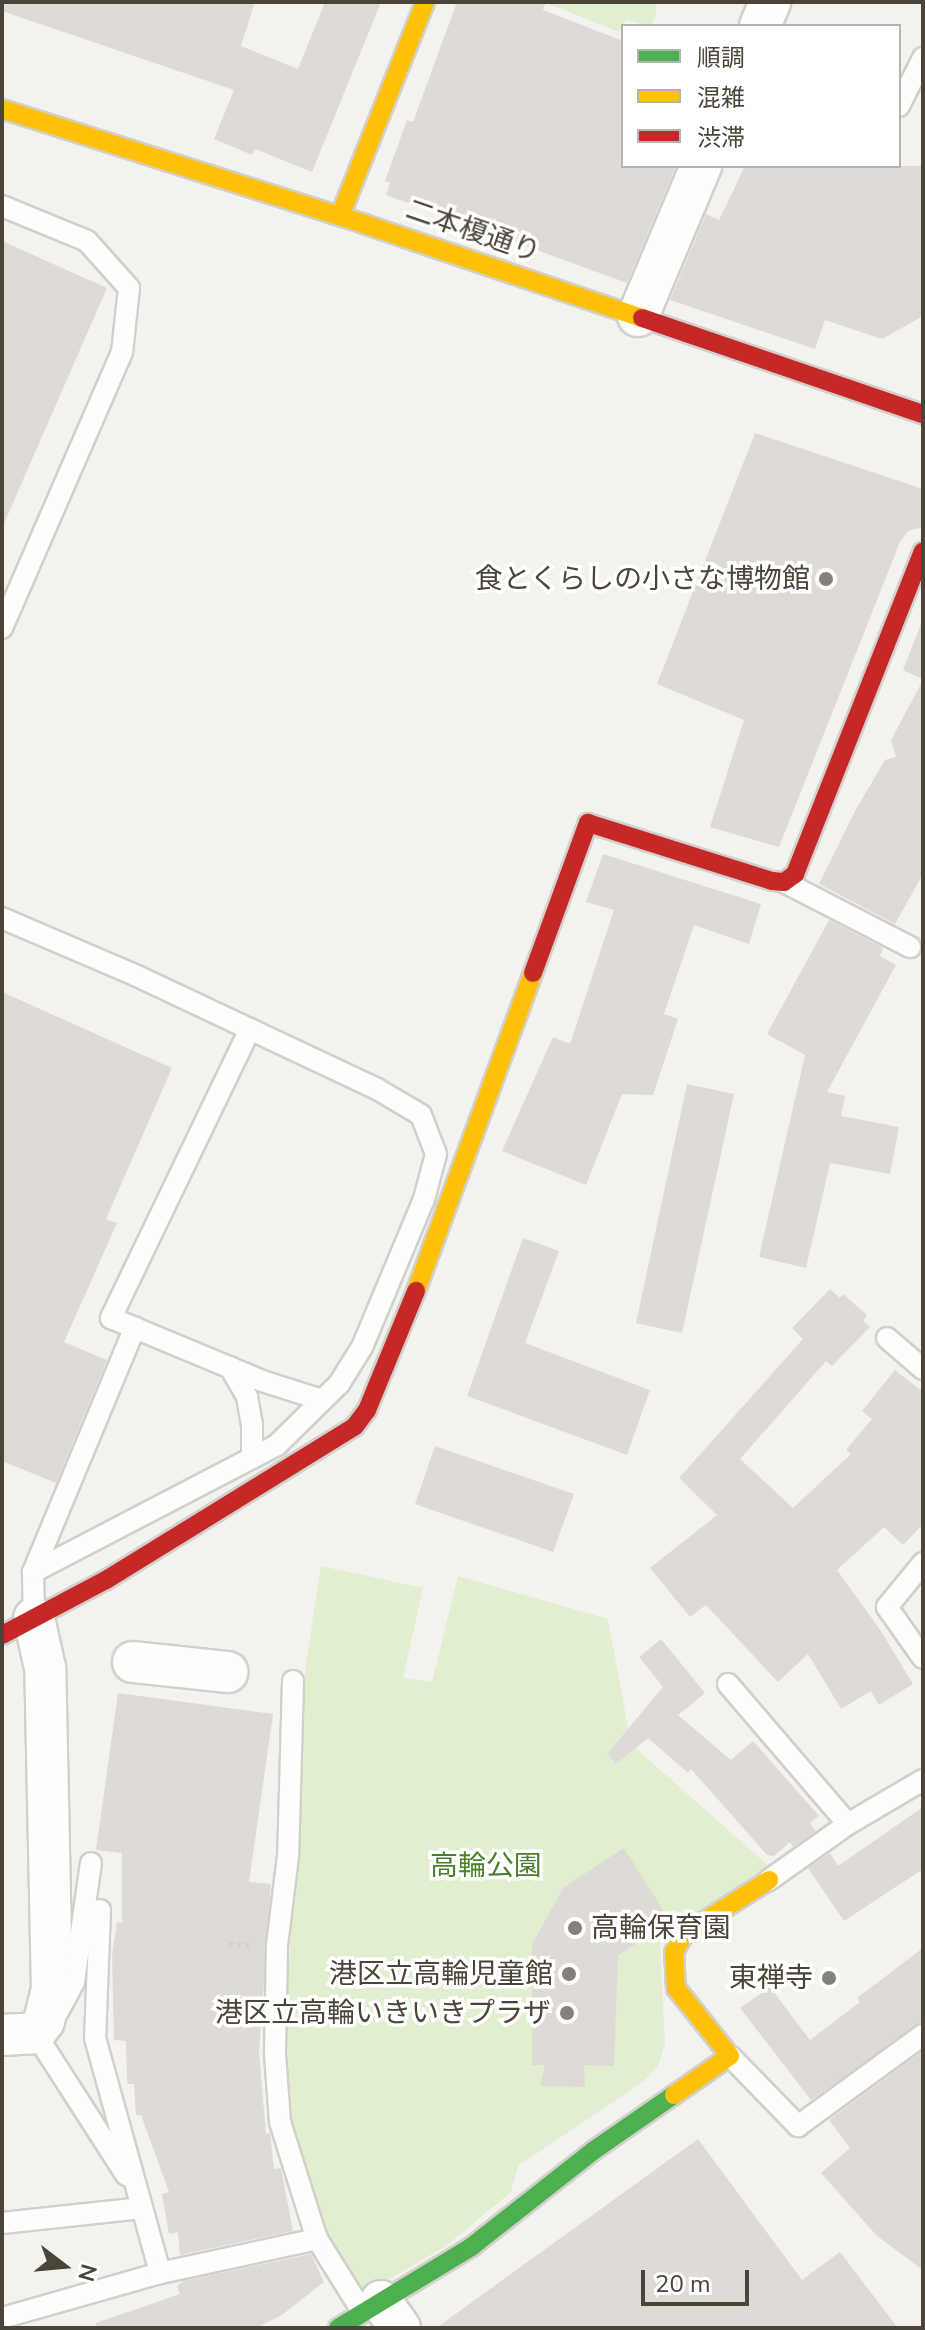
<!DOCTYPE html>
<meta charset="utf-8">
<style>
body{margin:0}
#map{position:relative;width:925px;height:2330px;overflow:hidden;background:#f4f2ee;font-family:"Nunito Sans","Noto Sans JP",sans-serif}
div>[style]{position:absolute}
.green>*{inset:0;background:#e1eecf}
.building>*{inset:0;background:#dedbd6}
.path>*{height:5px;margin-top:-2.5px;transform-origin:0;background:repeating-linear-gradient(90deg,#d3d2cc 0 4px,transparent 0 8px)}
.roads{filter:drop-shadow(2px 0 #d2d0cb) drop-shadow(-2px 0 #d2d0cb) drop-shadow(0 2px #d2d0cb) drop-shadow(0 -2px #d2d0cb)}
.lane>*{height:20px;margin:-10px;padding:0 10px;transform-origin:10px;border-radius:10px;background:#fdfdfc}
.street>*{height:40px;margin:-20px;padding:0 20px;transform-origin:20px;border-radius:20px;background:#fdfdfc}
.fast>*{height:18px;margin:-9px;padding:0 9px;transform-origin:9px;border-radius:9px;background:#4caf50}
.slow>*{height:18px;margin:-9px;padding:0 9px;transform-origin:9px;border-radius:9px;background:#ffc107}
.jam>*{height:18px;margin:-9px;padding:0 9px;transform-origin:9px;border-radius:9px;background:#c62828}
.dots>*{width:22px;height:22px;translate:-50% -50%;box-sizing:border-box;border:4px solid #fff;border-radius:50%}
span{translate:-50% -50%;white-space:nowrap;text-align:center;line-height:1.15;-webkit-text-stroke:7px #fff;paint-order:stroke}
.street-label{font-size:28px;color:#4b4439}
.poi-label{font-size:28px;color:#4b4439}
.right{translate:-100% -50%;text-align:right}
.left{translate:0 -50%;text-align:left}
.park-label{font-size:28px;color:#4a7f2a}
.frame{position:absolute;inset:0;border:4px solid #4b4439;pointer-events:none}
.legend{position:absolute;left:621px;top:24px;width:280px;height:144px;box-sizing:border-box;background:#fff;border:2px solid #b7b4b0;margin:0;padding:10px 14px;list-style:none;font-size:24px;color:#4b4439}
.legend li{display:flex;align-items:center;gap:16px;height:40px}
.legend b{width:40px;border:2px solid #b7b4b0}
.north{position:absolute;left:24px;top:2226px;width:80px;height:80px;-webkit-text-stroke:6px #fff;paint-order:stroke;rotate:106deg;font-size:22px;font-weight:700;line-height:32px;text-align:center;color:#4b4439}
.north::after{content:'';display:block;margin:auto;width:28px;height:36px;background:#4b4439;clip-path:polygon(50% 0,100% 100%,50% 72%,0 100%)}
.scale{position:absolute;left:641px;top:2270px;width:108px;height:36px;box-sizing:border-box;border:4px solid #4b4439;border-top:0;padding-left:10px;font-size:24px;line-height:28px;white-space:nowrap;color:#4b4439;-webkit-text-stroke:6px #fff;paint-order:stroke}
</style>
<div id="map">
<div class="green">
<div style="clip-path:polygon(544px 2px,655px 2px,656px 13px,651px 26px,626px 20px,619px 32px)"></div>
<div style="clip-path:polygon(321px 1566px,423px 1588px,403px 1678px,432px 1682px,458px 1576px,608px 1619px,631px 1744px,770px 1867px,660px 1945px,665px 2044px,658px 2066px,643px 2082px,518px 2166px,511px 2192px,446px 2246px,359px 2297px,325px 2240px,287px 2122px,287px 2003px,306px 1663px)"></div>
</div>
<div class="building">
<div style="clip-path:polygon(2px 2px,255px 2px,241px 46px,298px 69px,325px 2px,381px 2px,312px 172px,255px 149px,252px 155px,214px 139px,234px 90px,2px 11px)"></div>
<div style="clip-path:polygon(457px 2px,546px 2px,543px 10px,623px 41px,623px 166px,676px 166px,627px 283px,386px 195px,390px 183px,385px 181px,407px 120px,413px 122px)"></div>
<div style="clip-path:polygon(745px 166px,923px 166px,923px 316px,882px 339px,825px 320px,815px 349px,670px 300px,706px 214px,719px 220px)"></div>
<div style="clip-path:polygon(2px 241px,107px 288px,2px 528px)"></div>
<div style="clip-path:polygon(755px 433px,923px 489px,923px 527px,908px 531px,900px 542px,779px 847px,710px 827px,744px 720px,657px 684px)"></div>
<div style="clip-path:polygon(923px 619px,923px 679px,903px 670px)"></div>
<div style="clip-path:polygon(923px 680px,923px 874px,895px 924px,819px 884px,855px 811px,885px 760px,896px 757px,891px 740px)"></div>
<div style="clip-path:polygon(603px 854px,761px 904px,749px 944px,694px 925px,664px 1014px,678px 1019px,653px 1095px,622px 1094px,586px 1185px,502px 1151px,553px 1037px,570px 1044px,614px 910px,586px 902px)"></div>
<div style="clip-path:polygon(829px 920px,883px 948px,880px 956px,896px 965px,827px 1092px,845px 1096px,841px 1116px,899px 1127px,890px 1174px,830px 1163px,806px 1268px,759px 1257px,805px 1055px,767px 1034px)"></div>
<div style="clip-path:polygon(2px 992px,172px 1068px,106px 1219px,117px 1223px,64px 1342px,107px 1360px,56px 1483px,2px 1461px)"></div>
<div style="clip-path:polygon(687px 1084px,734px 1094px,682px 1333px,636px 1323px)"></div>
<div style="clip-path:polygon(523px 1238px,559px 1251px,525px 1343px,650px 1390px,627px 1455px,467px 1396px)"></div>
<div style="clip-path:polygon(830px 1289px,840px 1298px,843px 1294px,867px 1315px,863px 1321px,870px 1327px,832px 1366px,826px 1361px,740px 1459px,793px 1508px,851px 1454px,846px 1450px,872px 1419px,862px 1411px,895px 1370px,923px 1392px,923px 1524px,903px 1545px,884px 1527px,837px 1570px,881px 1631px,913px 1684px,879px 1705px,871px 1691px,841px 1709px,808px 1654px,778px 1682px,706px 1605px,690px 1617px,650px 1568px,717px 1515px,679px 1478px,803px 1339px,792px 1328px)"></div>
<div style="clip-path:polygon(435px 1446px,574px 1494px,553px 1552px,415px 1504px)"></div>
<div style="clip-path:polygon(661px 1639px,705px 1693px,678px 1715px,731px 1760px,753px 1741px,819px 1816px,810px 1823px,816px 1831px,793px 1847px,790px 1842px,774px 1856px,767px 1855px,691px 1769px,688px 1773px,648px 1738px,616px 1764px,607px 1754px,663px 1687px,639px 1657px)"></div>
<div style="clip-path:polygon(118px 1693px,273px 1714px,249px 1882px,271px 1884px,259px 2052px,266px 2134px,270px 2133px,274px 2169px,281px 2168px,293px 2231px,180px 2255px,178px 2232px,169px 2234px,162px 2194px,169px 2192px,141px 2115px,136px 2115px,134px 2084px,127px 2084px,126px 2041px,114px 2040px,112px 1956px,117px 1922px,122px 1923px,122px 1853px,96px 1850px)"></div>
<div style="clip-path:polygon(923px 1807px,923px 1869px,844px 1921px,808px 1868px,830px 1853px,838px 1866px)"></div>
<div style="clip-path:polygon(624px 1848px,667px 1916px,658px 1930px,618px 1955px,614px 2066px,584px 2065px,585px 2087px,540px 2086px,545px 2065px,532px 2065px,532px 1944px,564px 1887px)"></div>
<div style="clip-path:polygon(923px 1948px,923px 2022px,811px 2100px,740px 2008px,770px 1987px,810px 2040px,860px 2002px,857px 1998px)"></div>
<div style="clip-path:polygon(923px 2051px,923px 2270px,877px 2236px,821px 2173px,850px 2148px,829px 2120px)"></div>
<div style="clip-path:polygon(698px 2139px,802px 2280px,840px 2252px,898px 2328px,436px 2328px)"></div>
<div style="clip-path:polygon(311px 2254px,324px 2282px,282px 2315px,256px 2328px,96px 2328px,96px 2323px,180px 2294px,177px 2286px,183px 2281px)"></div>
</div>
<div class="path">
<div style="left:229px;top:1944px;width:23px;rotate:2deg"></div>
</div>
<div class="roads">
<div class="lane">
<div style="left:899px;top:106px;width:54px;rotate:-63.4deg"></div>
<div style="left:2px;top:206px;width:92px;rotate:22.4deg"></div>
<div style="left:87px;top:241px;width:63px;rotate:48.2deg"></div>
<div style="left:129px;top:288px;width:64px;rotate:96.2deg"></div>
<div style="left:122px;top:352px;width:301px;rotate:113.5deg"></div>
<div style="left:784px;top:882px;width:142px;rotate:27.3deg"></div>
<div style="left:2px;top:918px;width:147px;rotate:23.2deg"></div>
<div style="left:137px;top:976px;width:265px;rotate:25.2deg"></div>
<div style="left:377px;top:1089px;width:51px;rotate:30.6deg"></div>
<div style="left:421px;top:1115px;width:42px;rotate:69deg"></div>
<div style="left:436px;top:1154px;width:47px;rotate:104.9deg"></div>
<div style="left:424px;top:1199px;width:160px;rotate:112.7deg"></div>
<div style="left:362px;top:1347px;width:44px;rotate:121.9deg"></div>
<div style="left:339px;top:1384px;width:87px;rotate:135.5deg"></div>
<div style="left:277px;top:1445px;width:275px;rotate:152.5deg"></div>
<div style="left:33px;top:1572px;width:46px;rotate:88.8deg"></div>
<div style="left:250px;top:1029px;width:321px;rotate:115.7deg"></div>
<div style="left:111px;top:1318px;width:164px;rotate:22.6deg"></div>
<div style="left:262px;top:1381px;width:63px;rotate:17.6deg"></div>
<div style="left:887px;top:1338px;width:48px;rotate:40.7deg"></div>
<div style="left:230px;top:1367px;width:34px;rotate:60deg"></div>
<div style="left:247px;top:1397px;width:27px;rotate:80deg"></div>
<div style="left:252px;top:1424px;width:34px;rotate:90deg"></div>
<div style="left:923px;top:1563px;width:57px;rotate:129.3deg"></div>
<div style="left:887px;top:1607px;width:62px;rotate:54.8deg"></div>
<div style="left:33px;top:1572px;width:265px;rotate:-67.4deg"></div>
<div style="left:293px;top:1681px;width:175px;rotate:91.6deg"></div>
<div style="left:288px;top:1856px;width:91px;rotate:97deg"></div>
<div style="left:277px;top:1946px;width:108px;rotate:91.1deg"></div>
<div style="left:275px;top:2054px;width:68px;rotate:85.8deg"></div>
<div style="left:280px;top:2122px;width:123px;rotate:72.5deg"></div>
<div style="left:317px;top:2239px;width:85px;rotate:58deg"></div>
<div style="left:728px;top:1684px;width:184px;rotate:49.4deg"></div>
<div style="left:769px;top:1880px;width:97px;rotate:-35.3deg"></div>
<div style="left:848px;top:1824px;width:87px;rotate:-30.4deg"></div>
<div style="left:100px;top:1910px;width:128px;rotate:92.2deg"></div>
<div style="left:95px;top:2038px;width:244px;rotate:74.5deg"></div>
<div style="left:59px;top:2010px;width:32px;rotate:-62deg"></div>
<div style="left:74px;top:1982px;width:120px;rotate:-81.9deg"></div>
<div style="left:35px;top:2033px;width:169px;rotate:57.3deg"></div>
<div style="left:730px;top:2056px;width:98px;rotate:45.8deg"></div>
<div style="left:798px;top:2126px;width:155px;rotate:-36.1deg"></div>
<div style="left:2px;top:2223px;width:141px;rotate:-6.1deg"></div>
<div style="left:2px;top:2318px;width:164px;rotate:-15.9deg"></div>
<div style="left:160px;top:2273px;width:161px;rotate:-12.2deg"></div>
</div>
<div class="street">
<div style="left:760px;top:26px;width:26px;rotate:-67deg"></div>
<div style="left:638px;top:316px;width:163px;rotate:-67.2deg"></div>
<div style="left:133px;top:1662px;width:95px;rotate:6.1deg"></div>
<div style="left:2px;top:2035px;width:33px;rotate:-3deg"></div>
<div style="left:35px;top:2033px;width:15px;rotate:-53deg"></div>
<div style="left:44px;top:2021px;width:32px;rotate:-76deg"></div>
<div style="left:52px;top:1990px;width:322px;rotate:-91.2deg"></div>
<div style="left:45px;top:1668px;width:51px;rotate:-102.4deg"></div>
<div style="left:381px;top:2301px;width:33px;rotate:55deg"></div>
</div>
<div class="fast">
<div style="left:338px;top:2328px;width:156px;rotate:-31.3deg"></div>
<div style="left:471px;top:2247px;width:155px;rotate:-38.2deg"></div>
<div style="left:593px;top:2151px;width:98px;rotate:-34.7deg"></div>
</div>
<div class="slow">
<div style="left:2px;top:109px;width:380px;rotate:17.6deg"></div>
<div style="left:364px;top:224px;width:293px;rotate:18.7deg"></div>
<div style="left:340px;top:216px;width:230px;rotate:-68.3deg"></div>
<div style="left:416px;top:1291px;width:339px;rotate:-69.8deg"></div>
<div style="left:674px;top:2095px;width:68px;rotate:-34.9deg"></div>
<div style="left:730px;top:2056px;width:87px;rotate:-128.5deg"></div>
<div style="left:676px;top:1988px;width:36px;rotate:-93deg"></div>
<div style="left:674px;top:1952px;width:21px;rotate:-61deg"></div>
<div style="left:684px;top:1934px;width:101px;rotate:-32.4deg"></div>
</div>
<div class="jam">
<div style="left:642px;top:318px;width:297px;rotate:18.9deg"></div>
<div style="left:533px;top:973px;width:160px;rotate:-69.9deg"></div>
<div style="left:588px;top:823px;width:193px;rotate:17.5deg"></div>
<div style="left:772px;top:881px;width:12px;rotate:5deg"></div>
<div style="left:784px;top:882px;width:14px;rotate:-36deg"></div>
<div style="left:795px;top:874px;width:347px;rotate:-68.4deg"></div>
<div style="left:2px;top:1635px;width:118px;rotate:-27.9deg"></div>
<div style="left:106px;top:1580px;width:293px;rotate:-31.7deg"></div>
<div style="left:355px;top:1426px;width:20px;rotate:-53deg"></div>
<div style="left:367px;top:1410px;width:129px;rotate:-67.6deg"></div>
</div>
</div>
<div class="dots">
<div style="left:826px;top:579px;background:#868178"></div>
<div style="left:575px;top:1928px;background:#868178"></div>
<div style="left:569px;top:1974px;background:#868178"></div>
<div style="left:829px;top:1978px;background:#868178"></div>
<div style="left:567px;top:2013px;background:#868178"></div>
</div>
<div class="street-label">
<span style="left:473px;top:231px;rotate:19deg">二本榎通り</span>
</div>
<div class="poi-label">
<span class="right" style="left:810px;top:579px">食とくらしの小さな博物館</span>
<span class="left" style="left:591px;top:1928px">高輪保育園</span>
<span class="right" style="left:553px;top:1974px">港区立高輪児童館</span>
<span class="right" style="left:813px;top:1978px">東禅寺</span>
<span class="right" style="left:551px;top:2013px">港区立高輪いきいきプラザ</span>
</div>
<div class="park-label">
<span style="left:486px;top:1866px">高輪公園</span>
</div>
<div class="frame"></div>
<ul class="legend">
<li><b style="height:10px;background:#4caf50"></b>順調</li>
<li><b style="height:10px;background:#ffc107"></b>混雑</li>
<li><b style="height:10px;background:#c62828"></b>渋滞</li>
</ul>
<div class="north">N</div>
<div class="scale">20 m</div>
</div>
